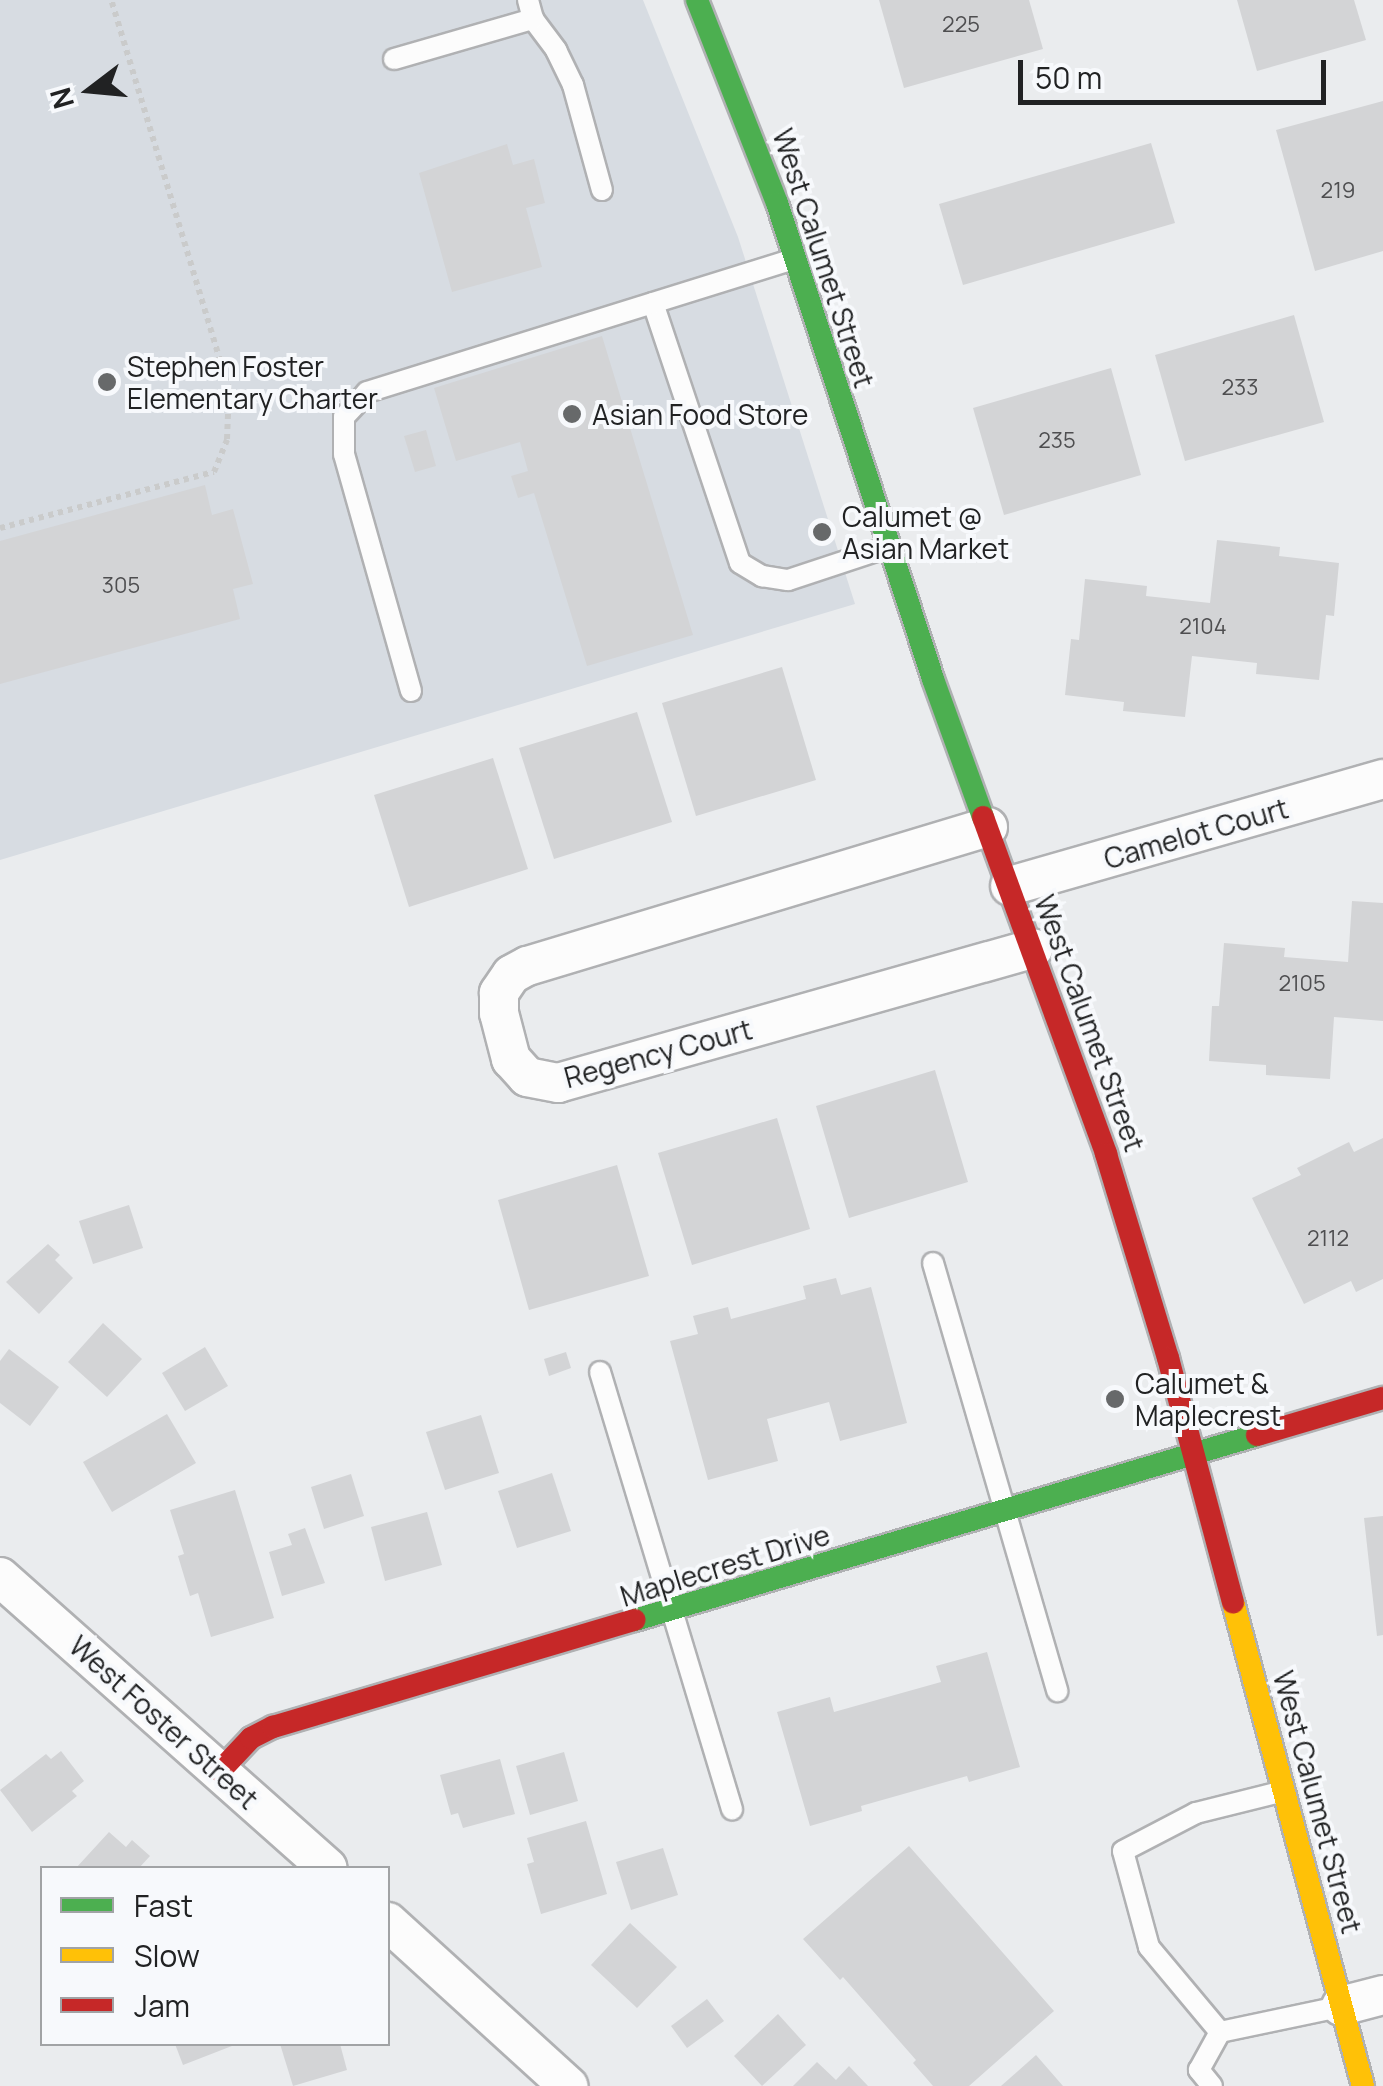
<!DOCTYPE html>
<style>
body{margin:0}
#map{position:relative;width:1383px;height:2086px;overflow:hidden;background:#eaecee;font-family:Manrope,sans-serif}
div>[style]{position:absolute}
.built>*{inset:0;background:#d7dce2}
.building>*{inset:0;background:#d3d4d6}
.path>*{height:6px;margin-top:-3px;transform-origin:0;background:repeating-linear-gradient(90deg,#cacbcb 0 5px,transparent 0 10px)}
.roads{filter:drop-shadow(2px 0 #b0b1b3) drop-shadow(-2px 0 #b0b1b3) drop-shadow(0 2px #b0b1b3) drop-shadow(0 -2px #b0b1b3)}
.lane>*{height:20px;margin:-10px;padding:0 10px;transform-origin:10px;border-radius:10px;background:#fcfcfc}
.street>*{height:38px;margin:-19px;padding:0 19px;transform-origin:19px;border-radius:19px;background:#fcfcfc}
.fast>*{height:22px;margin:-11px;padding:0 11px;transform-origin:11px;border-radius:11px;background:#4caf50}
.slow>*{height:22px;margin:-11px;padding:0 11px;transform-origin:11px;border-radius:11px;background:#ffc107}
.jam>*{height:22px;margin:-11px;padding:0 11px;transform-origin:11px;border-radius:11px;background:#c62828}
.dots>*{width:28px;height:28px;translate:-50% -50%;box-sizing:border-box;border:5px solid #f7f9fc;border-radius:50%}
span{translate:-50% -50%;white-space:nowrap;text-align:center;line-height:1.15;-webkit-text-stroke:8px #f7f9fc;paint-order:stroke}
.number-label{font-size:22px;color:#4e4e50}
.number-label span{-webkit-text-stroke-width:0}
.street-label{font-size:28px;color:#212223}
.poi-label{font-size:28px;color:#212223}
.left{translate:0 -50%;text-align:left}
.legend{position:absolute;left:40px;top:1866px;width:350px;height:180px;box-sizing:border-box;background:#f7f9fc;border:2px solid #a1a3a5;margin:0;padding:12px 18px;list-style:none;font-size:30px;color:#212223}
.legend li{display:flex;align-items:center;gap:20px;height:50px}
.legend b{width:50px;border:2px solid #a1a3a5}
.north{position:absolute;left:40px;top:40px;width:100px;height:100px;-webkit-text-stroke:8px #f7f9fc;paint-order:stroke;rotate:254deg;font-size:28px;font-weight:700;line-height:40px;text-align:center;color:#212223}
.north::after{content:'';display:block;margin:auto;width:35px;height:45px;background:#212223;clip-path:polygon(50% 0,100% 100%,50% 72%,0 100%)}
.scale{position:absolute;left:1018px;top:60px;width:308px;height:45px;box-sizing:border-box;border:5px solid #212223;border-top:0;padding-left:12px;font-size:30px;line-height:35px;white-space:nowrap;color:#212223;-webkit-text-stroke:8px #f7f9fc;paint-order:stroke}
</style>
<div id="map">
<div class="built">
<div style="clip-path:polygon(0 0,643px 0,738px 237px,855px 604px,0 860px)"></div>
</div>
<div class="building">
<div style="clip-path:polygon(879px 0,1029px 0,1043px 49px,904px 88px)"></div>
<div style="clip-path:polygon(1237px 0,1354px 0,1366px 40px,1257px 71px)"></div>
<div style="clip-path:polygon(1383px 101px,1383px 251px,1315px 271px,1276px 130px)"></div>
<div style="clip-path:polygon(1151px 143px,1175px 223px,963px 285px,939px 204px)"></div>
<div style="clip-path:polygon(507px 144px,513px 165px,534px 159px,545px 203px,526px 208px,542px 267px,452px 292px,419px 173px)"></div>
<div style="clip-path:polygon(1294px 315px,1324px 422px,1185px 461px,1155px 355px)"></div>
<div style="clip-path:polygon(602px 336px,693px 635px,587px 666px,534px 493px,518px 498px,511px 476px,528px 471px,520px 442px,456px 461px,434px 388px)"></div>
<div style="clip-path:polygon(1111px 368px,1141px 475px,1004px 515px,973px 408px)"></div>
<div style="clip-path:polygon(426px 430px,436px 466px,415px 472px,404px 436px)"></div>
<div style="clip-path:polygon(205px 485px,212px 515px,233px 509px,253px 584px,233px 589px,240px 619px,0 684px,0 541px)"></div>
<div style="clip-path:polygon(1217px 540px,1280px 547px,1279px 556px,1339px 563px,1334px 616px,1326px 615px,1319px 680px,1256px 674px,1257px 663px,1192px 656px,1185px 717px,1123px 711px,1124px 702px,1065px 695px,1071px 639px,1079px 640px,1085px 579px,1147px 586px,1146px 596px,1210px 603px)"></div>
<div style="clip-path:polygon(782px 667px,816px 780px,696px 816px,662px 703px)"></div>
<div style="clip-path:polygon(637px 712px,672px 822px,554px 859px,519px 748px)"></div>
<div style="clip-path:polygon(493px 758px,528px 869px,409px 907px,374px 795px)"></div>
<div style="clip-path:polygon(1352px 901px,1383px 903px,1383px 1021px,1334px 1017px,1330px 1079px,1266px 1075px,1266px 1065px,1209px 1061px,1212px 1006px,1219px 1006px,1224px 943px,1285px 948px,1284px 957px,1348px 962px)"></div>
<div style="clip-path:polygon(935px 1070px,968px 1182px,849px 1218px,816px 1106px)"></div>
<div style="clip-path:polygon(777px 1118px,810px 1229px,692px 1265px,658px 1153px)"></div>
<div style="clip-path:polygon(1383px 1138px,1383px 1279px,1356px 1292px,1351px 1281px,1304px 1304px,1252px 1198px,1301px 1175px,1297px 1168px,1349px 1142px,1354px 1152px)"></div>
<div style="clip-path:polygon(617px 1165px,649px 1276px,529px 1310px,498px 1200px)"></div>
<div style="clip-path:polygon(129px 1205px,143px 1248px,93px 1264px,79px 1221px)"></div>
<div style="clip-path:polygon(48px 1244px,60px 1255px,55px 1260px,73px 1278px,39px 1314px,6px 1282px)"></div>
<div style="clip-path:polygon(836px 1278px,841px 1295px,871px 1287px,907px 1423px,840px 1441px,829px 1402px,767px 1419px,778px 1461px,708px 1480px,670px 1341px,698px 1334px,693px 1316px,728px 1307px,731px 1319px,806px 1299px,803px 1286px)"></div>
<div style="clip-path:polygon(103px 1323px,142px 1359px,107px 1397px,68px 1362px)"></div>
<div style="clip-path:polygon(205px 1347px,228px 1386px,185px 1411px,162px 1373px)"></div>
<div style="clip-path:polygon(9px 1349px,59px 1387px,30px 1426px,0 1403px,0 1361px)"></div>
<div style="clip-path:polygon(566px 1352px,571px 1368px,549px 1376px,544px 1359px)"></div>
<div style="clip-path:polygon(167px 1414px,196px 1463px,112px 1512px,83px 1462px)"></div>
<div style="clip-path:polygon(481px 1415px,499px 1473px,445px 1490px,426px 1432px)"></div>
<div style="clip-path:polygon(552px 1473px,571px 1531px,517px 1548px,498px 1491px)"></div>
<div style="clip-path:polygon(351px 1474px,364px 1516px,324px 1529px,311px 1487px)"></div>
<div style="clip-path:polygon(235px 1490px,274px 1618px,211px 1637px,198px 1593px,190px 1596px,178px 1556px,184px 1554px,170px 1510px)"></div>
<div style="clip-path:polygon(427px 1512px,442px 1565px,385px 1581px,371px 1527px)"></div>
<div style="clip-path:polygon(1383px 1516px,1383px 1635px,1377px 1636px,1364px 1518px)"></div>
<div style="clip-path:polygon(305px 1528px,325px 1583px,282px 1596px,269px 1552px,292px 1545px,288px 1534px)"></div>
<div style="clip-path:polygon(987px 1652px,1020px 1767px,969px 1782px,967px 1776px,861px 1806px,862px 1811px,810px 1826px,777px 1712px,830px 1697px,834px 1712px,941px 1682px,936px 1666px)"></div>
<div style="clip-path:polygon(61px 1751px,84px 1781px,72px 1791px,77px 1796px,32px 1832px,0 1790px,46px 1754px,51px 1759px)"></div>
<div style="clip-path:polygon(564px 1752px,578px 1801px,530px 1815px,516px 1766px)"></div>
<div style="clip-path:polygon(500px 1759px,515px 1814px,463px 1828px,458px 1813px,451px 1815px,440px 1775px)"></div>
<div style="clip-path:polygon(586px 1821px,607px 1894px,541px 1914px,527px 1864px,534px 1862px,527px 1838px)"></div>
<div style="clip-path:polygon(109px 1832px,126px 1847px,132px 1840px,150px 1856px,139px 1868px,76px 1868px)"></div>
<div style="clip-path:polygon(909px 1846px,1054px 2011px,969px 2086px,933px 2086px,913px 2063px,916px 2060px,843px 1977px,840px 1980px,803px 1939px)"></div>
<div style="clip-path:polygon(663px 1848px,678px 1895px,631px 1910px,616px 1862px)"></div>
<div style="clip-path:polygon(630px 1923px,677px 1967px,637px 2008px,591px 1965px)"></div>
<div style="clip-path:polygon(707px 1999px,724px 2021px,687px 2048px,671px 2026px)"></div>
<div style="clip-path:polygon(778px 2014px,806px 2045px,762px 2086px,734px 2056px)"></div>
<div style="clip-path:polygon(175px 2044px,237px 2044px,183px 2065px)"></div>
<div style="clip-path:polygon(280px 2044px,340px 2044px,347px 2070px,293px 2086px)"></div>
<div style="clip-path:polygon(1036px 2055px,1063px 2086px,1001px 2086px)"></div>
<div style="clip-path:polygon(817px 2062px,836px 2080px,849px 2066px,868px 2086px,793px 2086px)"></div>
</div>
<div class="path">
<div style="left:0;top:528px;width:221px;rotate:-14.7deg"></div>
<div style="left:214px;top:472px;width:35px;rotate:-68deg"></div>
<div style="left:227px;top:439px;width:49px;rotate:-87.7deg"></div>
<div style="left:229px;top:390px;width:407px;rotate:-106.8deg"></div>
</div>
<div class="roads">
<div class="lane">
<div style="left:528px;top:0;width:20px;rotate:75deg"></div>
<div style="left:533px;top:19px;width:39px;rotate:53deg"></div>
<div style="left:556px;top:50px;width:39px;rotate:64deg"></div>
<div style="left:573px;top:85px;width:109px;rotate:74.6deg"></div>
<div style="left:394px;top:59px;width:145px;rotate:-16.1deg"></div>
<div style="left:653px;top:303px;width:274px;rotate:71.5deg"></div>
<div style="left:740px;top:563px;width:26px;rotate:31deg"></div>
<div style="left:762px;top:576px;width:26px;rotate:9deg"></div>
<div style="left:788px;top:580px;width:105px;rotate:-18.3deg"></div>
<div style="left:411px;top:691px;width:246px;rotate:-105.8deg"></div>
<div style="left:344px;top:454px;width:37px;rotate:-90deg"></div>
<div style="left:344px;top:417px;width:34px;rotate:-47deg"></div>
<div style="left:367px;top:392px;width:448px;rotate:-17.3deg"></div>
<div style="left:933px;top:1263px;width:446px;rotate:73.8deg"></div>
<div style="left:600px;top:1372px;width:457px;rotate:73.2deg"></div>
<div style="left:1220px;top:2032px;width:122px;rotate:-11.9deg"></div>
<div style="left:1212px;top:2086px;width:21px;rotate:-129deg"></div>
<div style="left:1199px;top:2070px;width:43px;rotate:-61.1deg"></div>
<div style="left:1220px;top:2032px;width:111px;rotate:-129.9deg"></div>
<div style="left:1149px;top:1947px;width:99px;rotate:-105.2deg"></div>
<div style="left:1123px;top:1851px;width:82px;rotate:-27.5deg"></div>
<div style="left:1196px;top:1813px;width:91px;rotate:-14deg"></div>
</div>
<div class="street">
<div style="left:988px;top:827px;width:481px;rotate:163.2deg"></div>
<div style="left:527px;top:966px;width:18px;rotate:151deg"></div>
<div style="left:511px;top:975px;width:22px;rotate:124deg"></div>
<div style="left:499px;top:993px;width:20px;rotate:90deg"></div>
<div style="left:499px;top:1013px;width:48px;rotate:75.4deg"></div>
<div style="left:511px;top:1059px;width:24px;rotate:48deg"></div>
<div style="left:527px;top:1077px;width:32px;rotate:11deg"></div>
<div style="left:558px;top:1083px;width:494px;rotate:-15.8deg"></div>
<div style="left:1010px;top:886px;width:388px;rotate:-16deg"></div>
<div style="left:0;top:1577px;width:438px;rotate:41.6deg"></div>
<div style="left:388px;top:1922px;width:244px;rotate:42.3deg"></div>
<div style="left:1341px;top:2006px;width:43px;rotate:-14.7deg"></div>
</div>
<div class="fast">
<div style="left:697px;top:0;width:218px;rotate:68.5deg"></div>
<div style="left:777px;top:203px;width:501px;rotate:71.85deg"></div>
<div style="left:933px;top:679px;width:147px;rotate:70.1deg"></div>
<div style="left:635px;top:1620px;width:649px;rotate:-16.56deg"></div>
</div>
<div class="slow">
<div style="left:1233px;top:1602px;width:501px;rotate:74.97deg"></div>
</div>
<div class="jam">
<div style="left:983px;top:817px;width:359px;rotate:69.9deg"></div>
<div style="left:1106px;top:1154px;width:213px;rotate:73.1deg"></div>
<div style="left:1168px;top:1358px;width:253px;rotate:75.1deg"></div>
<div style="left:1257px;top:1435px;width:131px;rotate:-16.4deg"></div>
<div style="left:220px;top:1771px;width:45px;rotate:-46.8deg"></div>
<div style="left:251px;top:1738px;width:25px;rotate:-27deg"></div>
<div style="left:273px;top:1727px;width:377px;rotate:-16.5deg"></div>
</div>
</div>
<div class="dots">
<div style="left:107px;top:382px;background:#67696a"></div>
<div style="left:572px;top:414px;background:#67696a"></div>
<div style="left:822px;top:532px;background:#67696a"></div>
<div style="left:1115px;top:1399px;background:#67696a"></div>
</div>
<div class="number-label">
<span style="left:961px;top:25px">225</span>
<span style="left:1338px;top:191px">219</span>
<span style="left:1240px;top:388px">233</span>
<span style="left:1057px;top:441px">235</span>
<span style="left:121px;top:586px">305</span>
<span style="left:1203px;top:627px">2104</span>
<span style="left:1302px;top:984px">2105</span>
<span style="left:1328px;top:1239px">2112</span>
</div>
<div class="street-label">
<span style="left:824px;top:258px;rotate:72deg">West Calumet Street</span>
<span style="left:1196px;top:833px;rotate:-16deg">Camelot Court</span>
<span style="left:1090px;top:1023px;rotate:70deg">West Calumet Street</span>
<span style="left:658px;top:1053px;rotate:-15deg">Regency Court</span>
<span style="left:725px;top:1565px;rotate:-17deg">Maplecrest Drive</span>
<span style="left:164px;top:1722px;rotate:42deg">West Foster Street</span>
<span style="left:1318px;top:1802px;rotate:75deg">West Calumet Street</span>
</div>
<div class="poi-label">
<span class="left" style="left:127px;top:382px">Stephen Foster<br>Elementary Charter</span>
<span class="left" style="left:592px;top:414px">Asian Food Store</span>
<span class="left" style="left:842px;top:532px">Calumet @<br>Asian Market</span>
<span class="left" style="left:1135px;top:1399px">Calumet &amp;<br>Maplecrest</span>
</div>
<ul class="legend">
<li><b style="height:12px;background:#4caf50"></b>Fast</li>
<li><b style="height:12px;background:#ffc107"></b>Slow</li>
<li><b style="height:12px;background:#c62828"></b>Jam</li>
</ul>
<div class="north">N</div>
<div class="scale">50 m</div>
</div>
